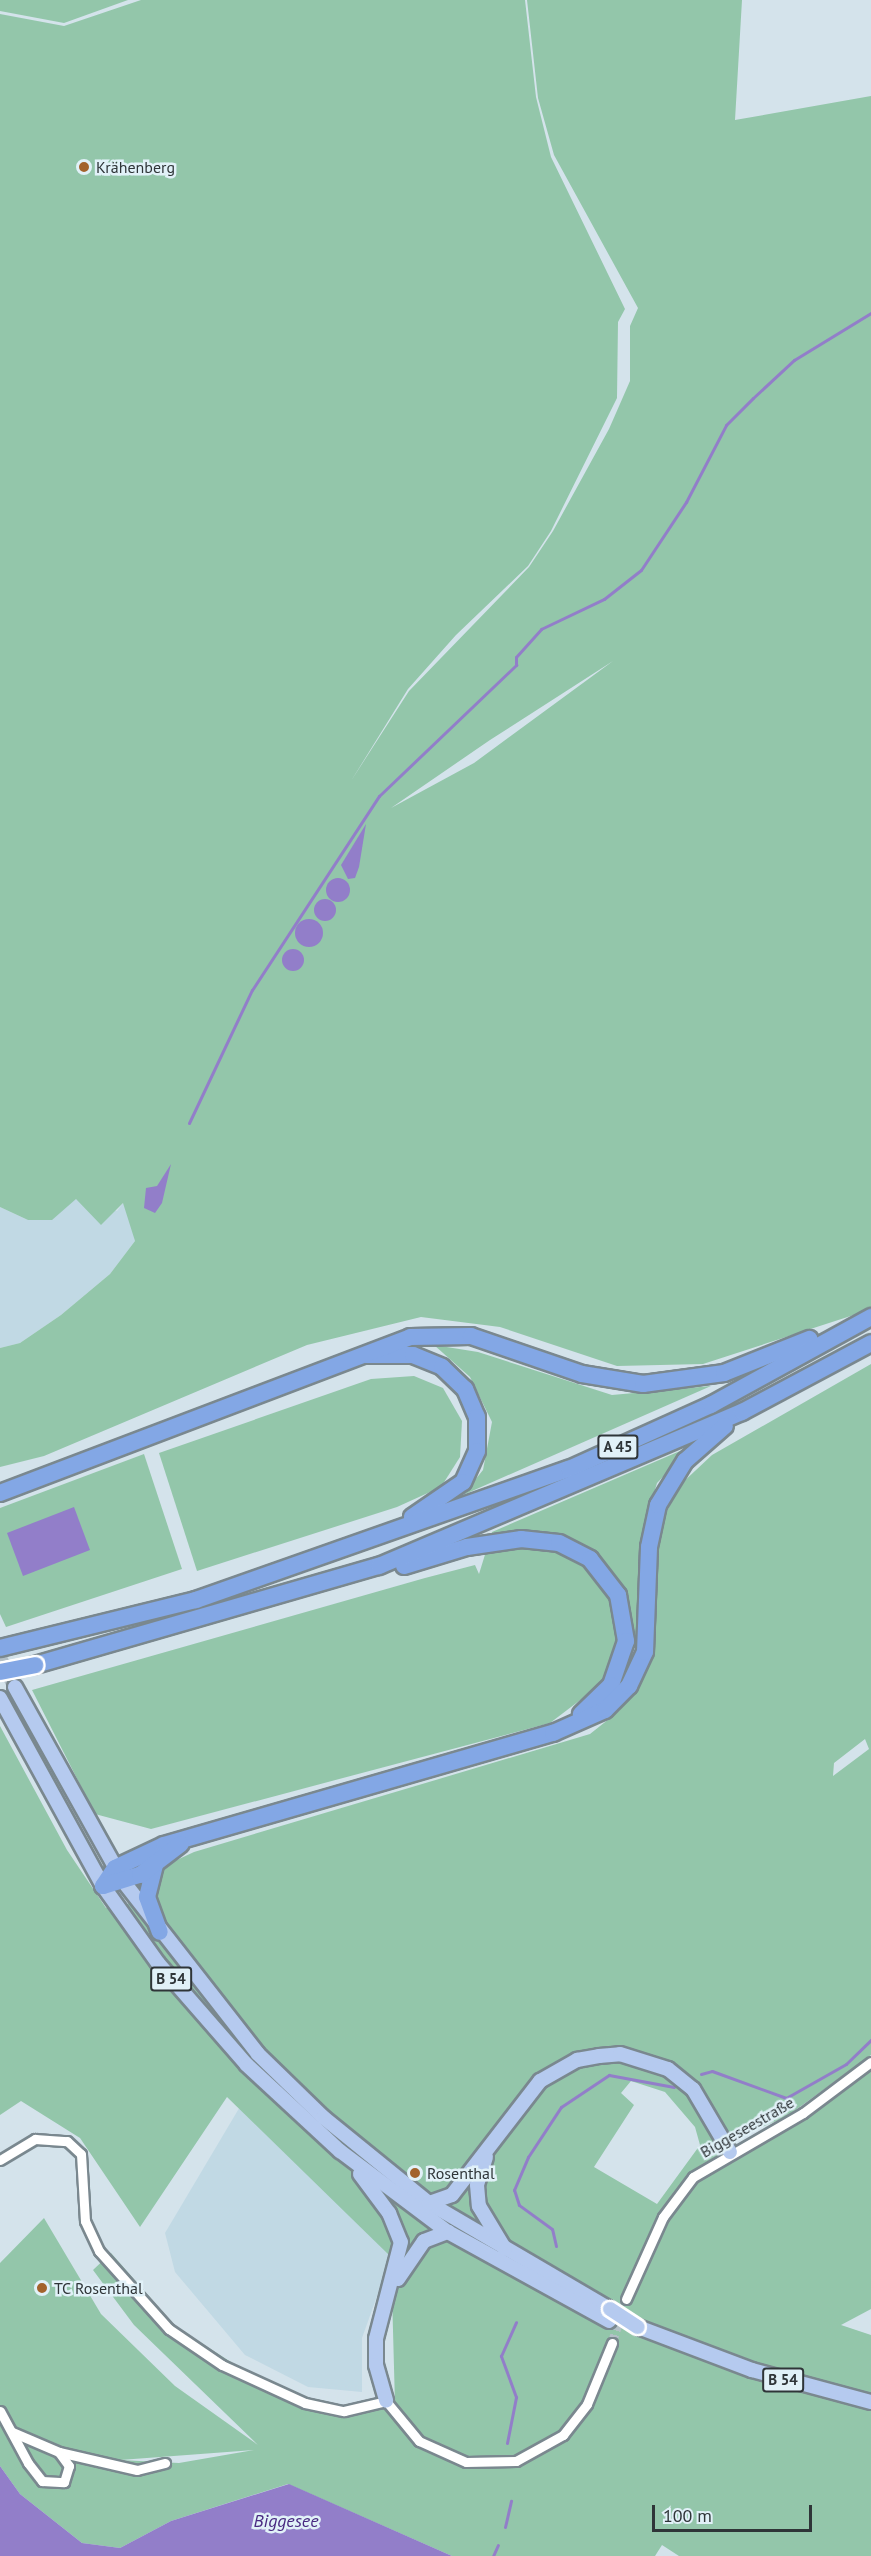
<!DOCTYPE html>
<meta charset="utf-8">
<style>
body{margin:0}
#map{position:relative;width:871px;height:2556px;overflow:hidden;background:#d4e3eb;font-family:"PT Sans",sans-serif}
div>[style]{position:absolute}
.built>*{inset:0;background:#c1d9e4}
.green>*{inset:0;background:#93c6aa}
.water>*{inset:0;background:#927ec9}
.round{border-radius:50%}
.stream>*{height:3px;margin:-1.5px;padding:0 1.5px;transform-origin:1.5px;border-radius:1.5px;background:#927ec9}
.minor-tunnel>*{height:9px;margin-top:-4.5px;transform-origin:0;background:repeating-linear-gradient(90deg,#b3c0c7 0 9px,transparent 0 13.5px)}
.primary-tunnel>*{height:14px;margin-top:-7px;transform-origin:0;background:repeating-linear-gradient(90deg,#b3c0c7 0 14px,transparent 0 21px)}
.roads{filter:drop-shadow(2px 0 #7a888f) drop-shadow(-2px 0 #7a888f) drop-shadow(0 2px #7a888f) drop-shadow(0 -2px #7a888f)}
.minor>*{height:9px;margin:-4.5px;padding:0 4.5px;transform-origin:4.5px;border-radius:4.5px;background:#fff}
.primary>*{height:14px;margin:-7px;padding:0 7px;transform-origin:7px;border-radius:7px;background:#b5caef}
.motorway>*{height:16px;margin:-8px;padding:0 8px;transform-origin:8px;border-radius:8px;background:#83a7e5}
.bridges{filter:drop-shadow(2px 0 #fff) drop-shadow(-2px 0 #fff) drop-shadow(0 2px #fff) drop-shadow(0 -2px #fff)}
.primary-bridge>*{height:14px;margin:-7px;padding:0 7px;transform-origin:7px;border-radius:7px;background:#b5caef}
.motorway-bridge>*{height:16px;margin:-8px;padding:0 8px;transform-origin:8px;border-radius:8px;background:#83a7e5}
.dots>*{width:16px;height:16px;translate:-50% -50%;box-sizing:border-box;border:3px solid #e1f1f8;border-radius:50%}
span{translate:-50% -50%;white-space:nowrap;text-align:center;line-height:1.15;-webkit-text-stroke:5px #e1f1f8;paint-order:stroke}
.shield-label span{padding:2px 4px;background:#e1f1f8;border:2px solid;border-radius:4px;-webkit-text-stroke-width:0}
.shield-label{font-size:15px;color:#2f3538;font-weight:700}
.poi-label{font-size:16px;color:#2f3538}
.left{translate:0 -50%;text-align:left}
.street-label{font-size:16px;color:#2f3538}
.water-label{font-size:18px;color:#482881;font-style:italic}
.scale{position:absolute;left:652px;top:2505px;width:160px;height:27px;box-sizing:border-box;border:3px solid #2f3538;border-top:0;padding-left:8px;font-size:18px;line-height:21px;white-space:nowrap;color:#2f3538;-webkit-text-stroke:4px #e1f1f8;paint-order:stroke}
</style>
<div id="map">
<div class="built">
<div style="clip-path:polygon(76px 1199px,117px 1211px,123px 1203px,129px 1207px,135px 1241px,110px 1274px,61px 1315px,20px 1343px,0 1348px,0 1207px,28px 1220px)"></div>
<div style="clip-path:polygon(241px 2105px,391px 2257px,362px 2338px,362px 2392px,308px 2387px,245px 2355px,175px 2272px,165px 2233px)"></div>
</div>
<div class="green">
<div style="clip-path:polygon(0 0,128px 0,64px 23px,0 11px)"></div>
<div style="clip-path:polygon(evenodd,141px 0,525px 0,536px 97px,551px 157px,625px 309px,618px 322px,617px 398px,551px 531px,528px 566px,456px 635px,408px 689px,351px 781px,409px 691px,529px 567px,553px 531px,609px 429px,630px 381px,630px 326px,638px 308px,554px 155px,538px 98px,527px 0,742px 0,735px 120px,871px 96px,871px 1308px,866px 1311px,703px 1364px,617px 1366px,500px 1327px,421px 1317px,307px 1345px,44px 1456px,0 1467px,0 1348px,20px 1343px,61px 1315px,110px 1274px,135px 1241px,123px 1203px,101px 1225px,76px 1199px,52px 1220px,28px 1220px,0 1207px,0 14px,64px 26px,141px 0,613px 661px,474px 763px,391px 808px,490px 740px,613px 661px)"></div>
<div style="clip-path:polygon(434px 1345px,478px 1352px,612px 1395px,711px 1386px,463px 1495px,483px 1470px,492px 1422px,470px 1377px)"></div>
<div style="clip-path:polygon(evenodd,871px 1364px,871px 2055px,786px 2117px,731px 2140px,720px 2123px,732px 2150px,807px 2117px,871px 2069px,871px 2309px,841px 2325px,871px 2335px,871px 2556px,679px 2556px,662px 2545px,655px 2556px,452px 2556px,288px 2484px,171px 2521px,120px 2548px,82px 2543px,20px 2494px,0 2466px,0 2263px,44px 2218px,101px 2314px,175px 2386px,258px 2445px,134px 2325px,93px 2270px,111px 2253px,176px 2327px,278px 2392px,364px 2411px,395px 2404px,391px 2257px,227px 2097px,140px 2227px,80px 2138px,21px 2101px,0 2115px,0 1726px,67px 1850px,106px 1908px,153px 1899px,164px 1866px,194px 1852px,590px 1734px,619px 1711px,638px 1685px,653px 1646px,659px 1528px,679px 1486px,712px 1455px,871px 1364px,865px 1739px,869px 1749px,833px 1776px,834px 1763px,865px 1739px,871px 1364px,631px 2081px,665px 2092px,695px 2127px,700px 2145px,657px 2204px,594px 2167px,634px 2105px,621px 2093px,631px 2081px,871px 1364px,254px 2450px,179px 2463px,120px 2460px,254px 2450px)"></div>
<div style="clip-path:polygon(414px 1376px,443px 1388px,462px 1421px,460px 1457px,441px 1487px,397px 1507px,197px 1571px,159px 1453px,371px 1379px)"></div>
<div style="clip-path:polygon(694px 1445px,657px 1483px,643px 1529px,638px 1628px,629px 1663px,550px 1723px,151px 1829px,95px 1814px,32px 1690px,425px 1578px,475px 1565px,479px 1574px,492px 1532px)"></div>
<div style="clip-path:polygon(144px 1454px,182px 1569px,6px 1627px,0 1614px,0 1508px)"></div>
</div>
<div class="water">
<div style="clip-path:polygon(366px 824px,359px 867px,355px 878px,348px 879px,341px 865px)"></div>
<div class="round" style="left:326px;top:878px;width:24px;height:24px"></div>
<div class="round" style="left:314px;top:899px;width:22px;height:22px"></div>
<div class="round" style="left:295px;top:919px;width:28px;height:28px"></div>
<div class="round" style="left:282px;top:949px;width:22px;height:22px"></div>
<div style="clip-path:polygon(171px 1164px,162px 1203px,155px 1213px,144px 1208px,146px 1188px,157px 1186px)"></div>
<div style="clip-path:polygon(74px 1507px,90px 1550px,23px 1576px,7px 1533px)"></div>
<div style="clip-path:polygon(0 2466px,20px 2494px,82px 2543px,120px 2548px,171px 2521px,289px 2484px,452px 2556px,0 2556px)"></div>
</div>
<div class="stream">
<div style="left:189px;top:1123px;width:147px;rotate:-64.7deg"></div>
<div style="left:252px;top:990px;width:232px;rotate:-56.8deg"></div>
<div style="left:379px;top:796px;width:190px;rotate:-43.7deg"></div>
<div style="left:516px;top:665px;width:8px;rotate:-90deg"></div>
<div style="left:516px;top:657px;width:38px;rotate:-48deg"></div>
<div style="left:541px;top:629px;width:70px;rotate:-25.5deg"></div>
<div style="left:604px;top:599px;width:47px;rotate:-38.1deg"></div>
<div style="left:641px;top:570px;width:82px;rotate:-56.5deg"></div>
<div style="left:686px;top:502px;width:87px;rotate:-62.5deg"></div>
<div style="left:726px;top:425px;width:38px;rotate:-45deg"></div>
<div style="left:753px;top:398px;width:56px;rotate:-42.8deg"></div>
<div style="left:794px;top:360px;width:90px;rotate:-31.4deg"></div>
<div style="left:701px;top:2074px;width:11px;rotate:-15deg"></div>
<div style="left:712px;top:2071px;width:79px;rotate:20deg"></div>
<div style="left:786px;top:2098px;width:69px;rotate:-29.5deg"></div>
<div style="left:846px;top:2064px;width:35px;rotate:-44deg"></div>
<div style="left:556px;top:2246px;width:17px;rotate:-103deg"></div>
<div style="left:552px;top:2229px;width:41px;rotate:-144deg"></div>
<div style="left:519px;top:2205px;width:16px;rotate:-108deg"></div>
<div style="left:514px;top:2190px;width:36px;rotate:-67deg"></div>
<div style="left:528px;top:2157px;width:60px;rotate:-56.6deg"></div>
<div style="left:561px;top:2107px;width:58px;rotate:-33.7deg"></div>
<div style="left:609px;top:2075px;width:66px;rotate:10.5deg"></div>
<div style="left:507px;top:2443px;width:47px;rotate:-78.9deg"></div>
<div style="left:516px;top:2397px;width:44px;rotate:-110.1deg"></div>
<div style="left:501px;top:2356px;width:37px;rotate:-66deg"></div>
<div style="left:505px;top:2527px;width:27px;rotate:-77deg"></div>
<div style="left:493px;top:2556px;width:12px;rotate:-66deg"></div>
</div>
<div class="minor-tunnel">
<div style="left:612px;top:2343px;width:46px;rotate:-72.3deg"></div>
</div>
<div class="primary-tunnel">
<div style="left:0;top:1658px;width:33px;rotate:63deg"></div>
</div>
<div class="roads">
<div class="minor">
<div style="left:0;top:2160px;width:41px;rotate:-31deg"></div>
<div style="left:35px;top:2139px;width:32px;rotate:4deg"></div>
<div style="left:67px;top:2141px;width:19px;rotate:43deg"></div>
<div style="left:81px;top:2154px;width:67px;rotate:86.6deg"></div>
<div style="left:85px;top:2221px;width:33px;rotate:65deg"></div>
<div style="left:99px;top:2251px;width:105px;rotate:48.1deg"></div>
<div style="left:169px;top:2329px;width:64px;rotate:34.2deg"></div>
<div style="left:222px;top:2365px;width:91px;rotate:24.6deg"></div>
<div style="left:305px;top:2403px;width:40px;rotate:12deg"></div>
<div style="left:344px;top:2411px;width:43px;rotate:-13.4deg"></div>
<div style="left:386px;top:2401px;width:52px;rotate:50.5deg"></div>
<div style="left:419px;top:2441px;width:51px;rotate:24.1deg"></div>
<div style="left:466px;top:2462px;width:50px;rotate:-1.1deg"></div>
<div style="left:516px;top:2461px;width:54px;rotate:-29deg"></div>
<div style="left:563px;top:2435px;width:39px;rotate:-52deg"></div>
<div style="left:587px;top:2404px;width:66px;rotate:-67.7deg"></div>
<div style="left:626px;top:2299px;width:90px;rotate:-65.7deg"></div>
<div style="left:663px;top:2217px;width:50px;rotate:-53.1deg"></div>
<div style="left:693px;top:2177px;width:127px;rotate:-30.2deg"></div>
<div style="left:803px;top:2113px;width:85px;rotate:-36.9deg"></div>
<div style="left:0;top:2411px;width:59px;rotate:61.7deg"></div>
<div style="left:28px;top:2463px;width:23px;rotate:52deg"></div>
<div style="left:42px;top:2481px;width:22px;rotate:3deg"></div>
<div style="left:64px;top:2482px;width:17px;rotate:-73deg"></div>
<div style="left:69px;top:2466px;width:17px;rotate:-126deg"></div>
<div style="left:59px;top:2452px;width:51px;rotate:-156.9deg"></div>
<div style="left:59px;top:2452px;width:80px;rotate:13deg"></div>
<div style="left:137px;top:2470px;width:29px;rotate:-14deg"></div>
</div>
<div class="primary">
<div style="left:15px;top:1687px;width:222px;rotate:60.9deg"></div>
<div style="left:123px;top:1881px;width:219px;rotate:52deg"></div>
<div style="left:258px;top:2054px;width:91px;rotate:44.1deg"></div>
<div style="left:323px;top:2117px;width:136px;rotate:39.1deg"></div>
<div style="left:429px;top:2203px;width:210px;rotate:30.4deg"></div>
<div style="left:0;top:1698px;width:214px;rotate:61.3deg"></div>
<div style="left:103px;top:1886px;width:95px;rotate:54.5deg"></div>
<div style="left:158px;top:1963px;width:135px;rotate:48.9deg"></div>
<div style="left:247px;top:2065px;width:127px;rotate:42.8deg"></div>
<div style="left:340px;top:2151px;width:135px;rotate:36.9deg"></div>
<div style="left:448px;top:2232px;width:184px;rotate:28.9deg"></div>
<div style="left:486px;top:2157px;width:29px;rotate:108deg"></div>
<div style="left:477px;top:2185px;width:21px;rotate:85deg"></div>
<div style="left:479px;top:2206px;width:50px;rotate:58.8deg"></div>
<div style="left:360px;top:2174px;width:49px;rotate:53.4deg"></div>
<div style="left:389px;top:2213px;width:31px;rotate:68deg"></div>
<div style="left:401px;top:2242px;width:100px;rotate:104.5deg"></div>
<div style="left:376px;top:2339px;width:26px;rotate:90deg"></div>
<div style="left:376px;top:2365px;width:37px;rotate:74deg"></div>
<div style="left:429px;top:2203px;width:24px;rotate:-19deg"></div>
<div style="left:452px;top:2195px;width:144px;rotate:-52.3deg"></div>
<div style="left:540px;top:2081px;width:43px;rotate:-29.6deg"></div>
<div style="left:577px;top:2060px;width:22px;rotate:-10deg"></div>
<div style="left:599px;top:2056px;width:21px;rotate:-5deg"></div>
<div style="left:620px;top:2054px;width:50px;rotate:17.4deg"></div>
<div style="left:668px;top:2069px;width:32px;rotate:39deg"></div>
<div style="left:693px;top:2089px;width:73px;rotate:59.6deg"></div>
<div style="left:398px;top:2279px;width:46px;rotate:-55.6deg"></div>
<div style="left:424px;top:2241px;width:26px;rotate:-21deg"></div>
<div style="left:638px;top:2327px;width:122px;rotate:20.7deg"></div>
<div style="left:752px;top:2370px;width:123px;rotate:15.1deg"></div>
</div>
<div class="motorway">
<div style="left:366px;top:1355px;width:47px"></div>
<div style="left:413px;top:1355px;width:31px;rotate:22deg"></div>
<div style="left:442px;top:1367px;width:32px;rotate:44deg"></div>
<div style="left:465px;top:1389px;width:30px;rotate:67deg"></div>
<div style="left:477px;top:1417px;width:34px;rotate:90deg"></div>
<div style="left:477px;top:1451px;width:34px;rotate:114deg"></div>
<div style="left:463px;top:1482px;width:62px;rotate:145.5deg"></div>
<div style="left:0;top:1493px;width:439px;rotate:-20.8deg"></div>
<div style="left:410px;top:1337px;width:61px;rotate:-0.9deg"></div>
<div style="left:471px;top:1336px;width:117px;rotate:18.9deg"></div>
<div style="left:582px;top:1374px;width:62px;rotate:9.3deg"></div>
<div style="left:643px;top:1384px;width:82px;rotate:-7.7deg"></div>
<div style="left:724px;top:1373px;width:92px;rotate:-21.8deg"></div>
<div style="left:404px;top:1566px;width:66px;rotate:-16.8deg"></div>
<div style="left:467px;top:1547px;width:55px;rotate:-8.4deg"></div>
<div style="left:521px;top:1539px;width:38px;rotate:6deg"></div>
<div style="left:559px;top:1543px;width:35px;rotate:27deg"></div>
<div style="left:590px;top:1559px;width:46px;rotate:52.1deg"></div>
<div style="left:618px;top:1595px;width:47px;rotate:80.1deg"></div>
<div style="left:626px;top:1641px;width:46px;rotate:108.8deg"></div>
<div style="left:611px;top:1685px;width:42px;rotate:136deg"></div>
<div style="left:0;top:1648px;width:202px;rotate:-13.8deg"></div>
<div style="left:196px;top:1600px;width:395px;rotate:-19.4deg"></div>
<div style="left:569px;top:1469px;width:156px;rotate:-24.3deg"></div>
<div style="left:711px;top:1405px;width:183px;rotate:-28.8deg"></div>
<div style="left:35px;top:1665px;width:358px;rotate:-16.1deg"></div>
<div style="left:379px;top:1566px;width:394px;rotate:-23deg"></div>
<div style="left:742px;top:1412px;width:146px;rotate:-28.1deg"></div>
<div style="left:155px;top:1865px;width:33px;rotate:104deg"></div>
<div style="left:147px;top:1897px;width:37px;rotate:70deg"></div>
<div style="left:103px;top:1886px;width:22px;rotate:-56deg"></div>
<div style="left:115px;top:1868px;width:54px;rotate:-25.1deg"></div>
<div style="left:164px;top:1845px;width:405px;rotate:-16.1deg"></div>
<div style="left:553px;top:1733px;width:57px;rotate:-23.9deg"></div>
<div style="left:605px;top:1710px;width:34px;rotate:-45deg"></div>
<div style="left:629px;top:1686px;width:38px;rotate:-65deg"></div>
<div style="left:645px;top:1652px;width:105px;rotate:-87.8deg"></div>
<div style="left:649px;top:1547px;width:43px;rotate:-77.9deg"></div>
<div style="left:658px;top:1505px;width:52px;rotate:-58.5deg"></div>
<div style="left:685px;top:1461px;width:53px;rotate:-41.2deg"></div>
<div style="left:103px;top:1886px;width:39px;rotate:-17deg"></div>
<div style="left:140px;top:1875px;width:51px;rotate:-37.1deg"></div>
</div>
</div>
<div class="bridges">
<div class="primary-bridge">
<div style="left:610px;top:2309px;width:33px;rotate:33deg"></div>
</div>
<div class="motorway-bridge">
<div style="left:0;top:1672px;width:36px;rotate:-11deg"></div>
</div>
</div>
<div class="dots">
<div style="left:84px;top:167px;background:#a3632c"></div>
<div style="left:415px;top:2173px;background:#a3632c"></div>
<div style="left:42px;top:2288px;background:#a3632c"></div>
</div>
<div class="shield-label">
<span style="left:618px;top:1447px">A 45</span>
<span style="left:171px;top:1979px">B 54</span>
<span style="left:783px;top:2380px">B 54</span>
</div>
<div class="poi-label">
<span class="left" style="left:96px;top:167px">Krähenberg</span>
<span class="left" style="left:427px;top:2173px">Rosenthal</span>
<span class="left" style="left:54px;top:2288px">TC Rosenthal</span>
</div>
<div class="street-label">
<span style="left:747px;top:2127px;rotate:-30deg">Biggeseestraße</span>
</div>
<div class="water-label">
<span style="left:286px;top:2521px">Biggesee</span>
</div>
<div class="scale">100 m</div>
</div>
